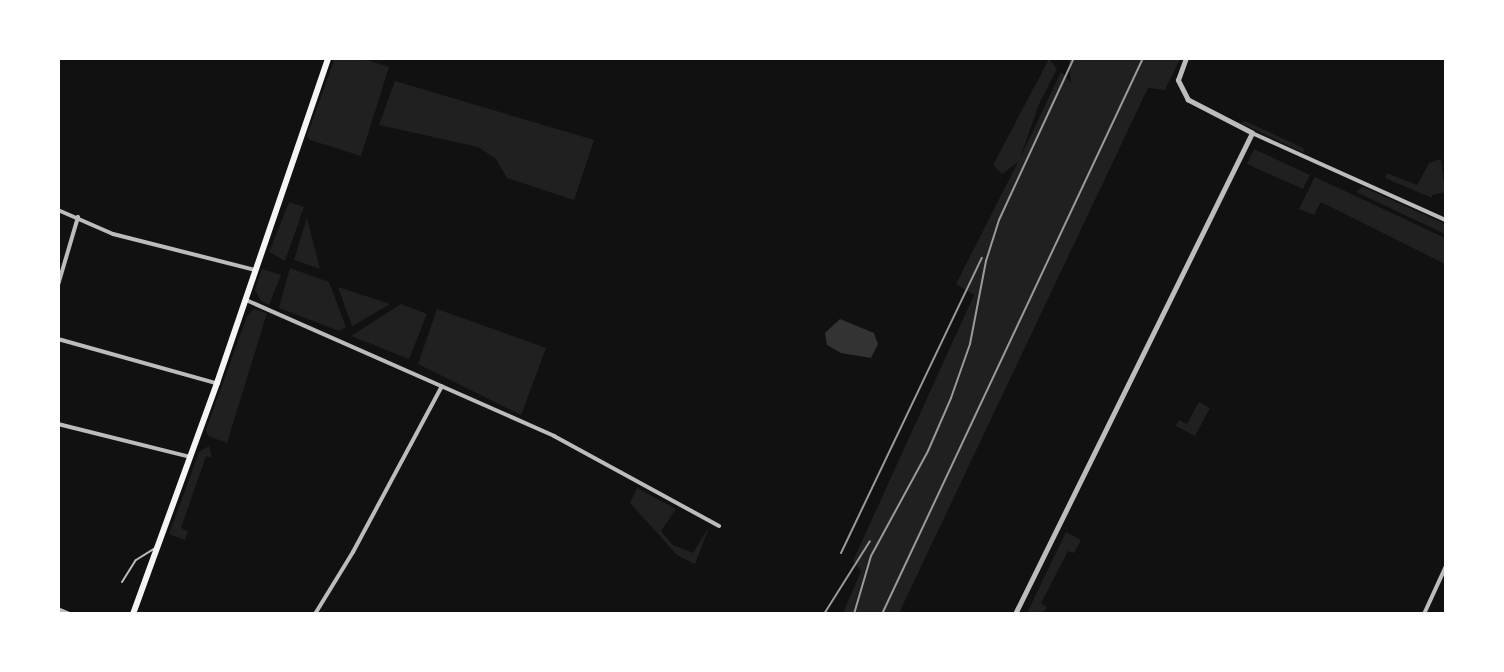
<!DOCTYPE html>
<style>
body{margin:0}
#map{position:relative;width:1504px;height:672px;overflow:hidden;background:#111;font-family:"Nunito Sans",sans-serif}
div>[style]{position:absolute}
.green>*{inset:0;background:#202020}
.water>*{inset:0;background:#333}
.service>*{height:2px;margin:-1px;padding:0 1px;transform-origin:1px;border-radius:1px;background:#bcbcbc}
.minor>*{height:4px;margin:-2px;padding:0 2px;transform-origin:2px;border-radius:2px;background:#bcbcbc}
.tertiary>*{height:4.5px;margin:-2.25px;padding:0 2.25px;transform-origin:2.25px;border-radius:2.25px;background:#bcbcbc}
.primary>*{height:6px;margin:-3px;padding:0 3px;transform-origin:3px;border-radius:3px;background:#f5f5f5}
.rail>*{height:2px;margin:-1px;padding:0 1px;transform-origin:1px;border-radius:1px;background:#9a9a9a}
span{translate:-50% -50%;white-space:nowrap;text-align:center;line-height:1.15;-webkit-text-stroke:4.5px #fff;paint-order:stroke}
.frame{position:absolute;inset:0;border:60px solid #fff;pointer-events:none}
</style>
<div id="map">
<div class="green">
<div style="clip-path:polygon(335px 58px,363px 59px,389px 67px,361px 156px,310px 140px,307px 136px)"></div>
<div style="clip-path:polygon(1049px 59px,1057px 69px,1039px 104px,1020px 158px,1061px 72px,1071px 83px,1069px 59px,1180px 59px,1165px 90px,1148px 88px,899px 613px,843px 613px,861px 571px,853px 561px,974px 295px,956px 284px,1018px 162px,1002px 174px,993px 165px)"></div>
<div style="clip-path:polygon(395px 81px,594px 140px,574px 200px,507px 178px,496px 159px,478px 147px,379px 125px)"></div>
<div style="clip-path:polygon(1245px 121px,1303px 148px,1304px 153px,1241px 123px)"></div>
<div style="clip-path:polygon(1254px 149px,1310px 175px,1303px 189px,1247px 164px)"></div>
<div style="clip-path:polygon(1441px 159px,1445px 192px,1432px 195px,1432px 198px,1385px 178px,1387px 173px,1417px 185px,1429px 163px)"></div>
<div style="clip-path:polygon(1315px 177px,1445px 238px,1445px 264px,1321px 202px,1314px 215px,1299px 209px)"></div>
<div style="clip-path:polygon(1363px 187px,1445px 224px,1445px 234px,1356px 192px)"></div>
<div style="clip-path:polygon(289px 202px,304px 207px,285px 261px,269px 252px)"></div>
<div style="clip-path:polygon(307px 218px,320px 269px,294px 260px)"></div>
<div style="clip-path:polygon(290px 268px,329px 282px,346px 327px,339px 331px,279px 308px)"></div>
<div style="clip-path:polygon(262px 269px,281px 275px,269px 305px,261px 301px,255px 290px)"></div>
<div style="clip-path:polygon(338px 287px,390px 304px,352px 326px)"></div>
<div style="clip-path:polygon(401px 304px,427px 314px,409px 359px,351px 336px)"></div>
<div style="clip-path:polygon(254px 309px,267px 313px,227px 443px,208px 436px,206px 430px,247px 316px)"></div>
<div style="clip-path:polygon(437px 309px,546px 348px,521px 415px,418px 364px)"></div>
<div style="clip-path:polygon(1199px 402px,1210px 408px,1195px 436px,1176px 426px,1179px 420px,1187px 424px)"></div>
<div style="clip-path:polygon(209px 446px,212px 458px,206px 456px,181px 528px,188px 531px,185px 540px,169px 534px,199px 452px)"></div>
<div style="clip-path:polygon(637px 488px,676px 509px,661px 531px,673px 545px,693px 553px,709px 527px,695px 564px,677px 555px,630px 503px)"></div>
<div style="clip-path:polygon(1066px 532px,1081px 540px,1074px 553px,1068px 551px,1041px 603px,1047px 607px,1043px 613px,1027px 613px)"></div>
</div>
<div class="water">
<div style="clip-path:polygon(840px 319px,874px 333px,878px 344px,871px 358px,841px 353px,827px 345px,825px 333px)"></div>
</div>
<div class="service">
<div style="left:122px;top:582px;width:26px;rotate:-58deg"></div>
<div style="left:136px;top:560px;width:22px;rotate:-32deg"></div>
</div>
<div class="minor">
<div style="left:1252px;top:133px;width:213px;rotate:24.2deg"></div>
<div style="left:58px;top:210px;width:60px;rotate:23.6deg"></div>
<div style="left:113px;top:234px;width:146px;rotate:14.2deg"></div>
<div style="left:58px;top:285px;width:71px;rotate:-73.6deg"></div>
<div style="left:246px;top:300px;width:337px;rotate:23.8deg"></div>
<div style="left:554px;top:436px;width:188px;rotate:28.6deg"></div>
<div style="left:58px;top:339px;width:164px;rotate:15.6deg"></div>
<div style="left:58px;top:424px;width:136px;rotate:14deg"></div>
<div style="left:58px;top:609px;width:12px;rotate:24deg"></div>
<div style="left:315px;top:614px;width:73px;rotate:-58.5deg"></div>
<div style="left:353px;top:552px;width:188px;rotate:-61.8deg"></div>
<div style="left:1424px;top:614px;width:53px;rotate:-65.4deg"></div>
</div>
<div class="tertiary">
<div style="left:1015px;top:614px;width:536px;rotate:-63.77deg"></div>
<div style="left:1252px;top:133px;width:72px;rotate:-152.7deg"></div>
<div style="left:1188px;top:100px;width:22px;rotate:-117deg"></div>
<div style="left:1178px;top:80px;width:23px;rotate:-70deg"></div>
</div>
<div class="primary">
<div style="left:133px;top:614px;width:246px;rotate:-70deg"></div>
<div style="left:217px;top:383px;width:343px;rotate:-71.1deg"></div>
</div>
<div class="rail">
<div style="left:841px;top:553px;width:327px;rotate:-64.5deg"></div>
<div style="left:824px;top:614px;width:86px;rotate:-57.8deg"></div>
<div style="left:854px;top:614px;width:60px;rotate:-73.7deg"></div>
<div style="left:871px;top:556px;width:119px;rotate:-61.5deg"></div>
<div style="left:928px;top:451px;width:58px;rotate:-66.5deg"></div>
<div style="left:951px;top:398px;width:57px;rotate:-70.6deg"></div>
<div style="left:970px;top:344px;width:85px;rotate:-79.1deg"></div>
<div style="left:986px;top:261px;width:43px;rotate:-72.4deg"></div>
<div style="left:999px;top:220px;width:179px;rotate:-65.2deg"></div>
<div style="left:882px;top:614px;width:614px;rotate:-64.85deg"></div>
</div>
<div class="frame"></div>
</div>
